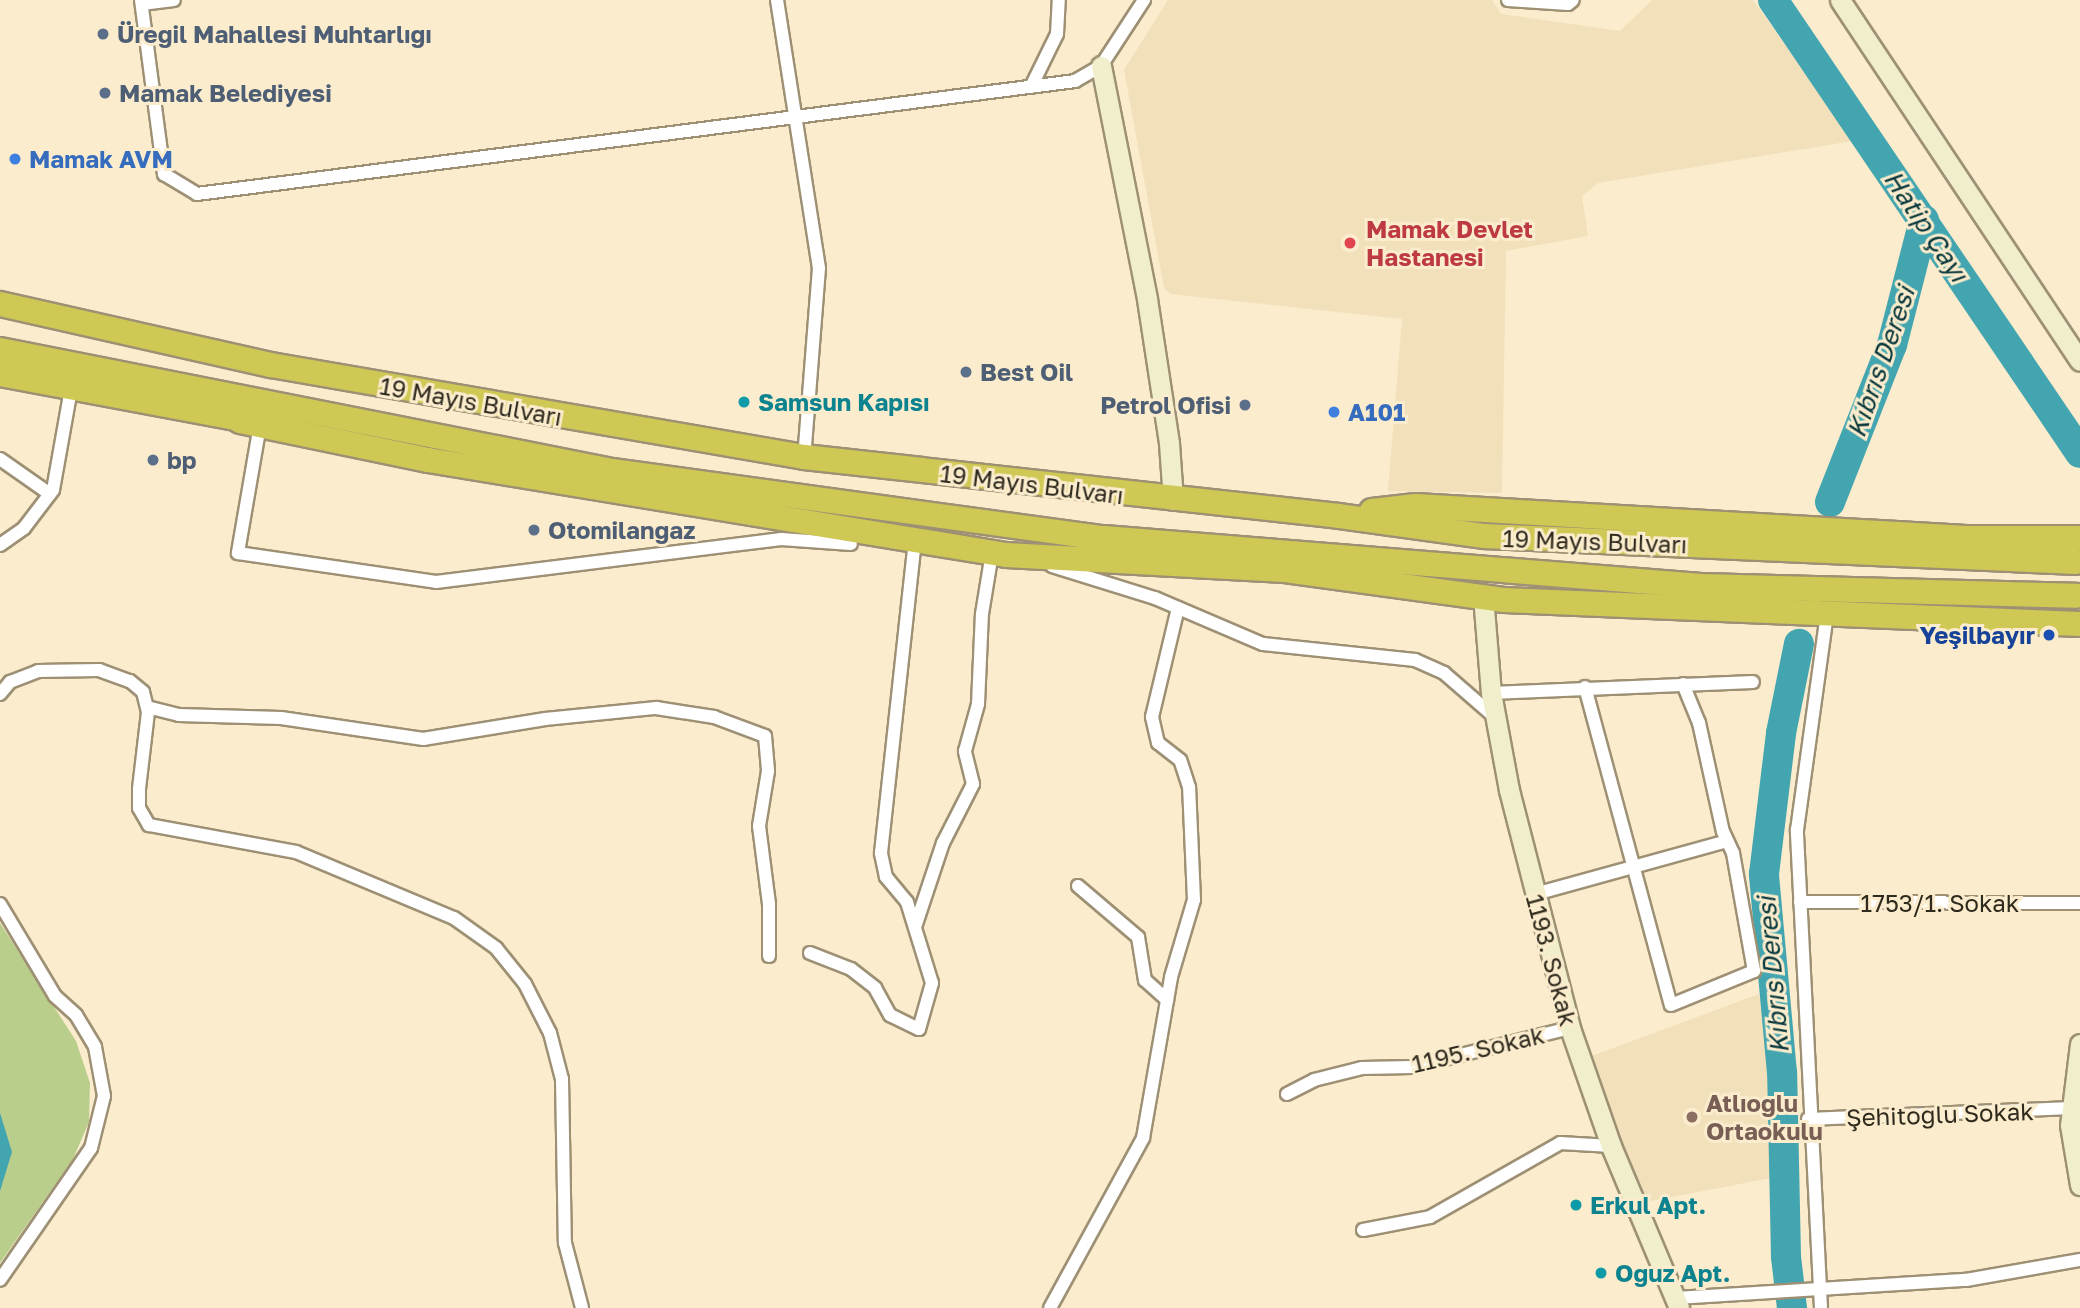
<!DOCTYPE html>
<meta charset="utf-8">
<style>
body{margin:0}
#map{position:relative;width:2080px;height:1308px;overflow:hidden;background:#faeccc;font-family:"Golos Text",sans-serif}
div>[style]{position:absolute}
.built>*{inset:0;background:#f2e0ba}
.green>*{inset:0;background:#bace8c}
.water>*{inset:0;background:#42a5b0}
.river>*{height:30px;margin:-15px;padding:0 15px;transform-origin:15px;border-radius:15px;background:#42a5b0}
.roads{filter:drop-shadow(2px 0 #9d9074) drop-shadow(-2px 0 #9d9074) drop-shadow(0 2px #9d9074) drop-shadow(0 -2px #9d9074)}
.street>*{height:12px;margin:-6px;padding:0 6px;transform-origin:6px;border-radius:6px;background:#fff}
.secondary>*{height:19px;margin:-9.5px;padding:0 9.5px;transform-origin:9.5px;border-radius:9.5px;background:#f1eecc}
.highway>*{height:24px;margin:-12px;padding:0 12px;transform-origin:12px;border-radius:12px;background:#cfc855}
.dots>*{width:19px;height:19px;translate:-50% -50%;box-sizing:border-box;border:4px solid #faeccc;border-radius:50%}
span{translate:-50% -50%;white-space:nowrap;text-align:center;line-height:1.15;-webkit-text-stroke:6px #faeccc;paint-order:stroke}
.service-label{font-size:24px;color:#4e5e75;font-weight:700}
.left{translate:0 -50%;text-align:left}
.right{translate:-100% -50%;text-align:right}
.shop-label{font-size:24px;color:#366cbe;font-weight:700}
.health-label{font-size:24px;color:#be3a42;font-weight:700}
.street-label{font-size:24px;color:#2f2a1e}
.culture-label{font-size:24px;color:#0d838f;font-weight:700}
.transit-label{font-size:24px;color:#164399;font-weight:700}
.education-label{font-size:24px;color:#785e54;font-weight:700}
.water-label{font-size:26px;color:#07373c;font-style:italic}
</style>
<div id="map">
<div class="built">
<div style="clip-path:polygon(1168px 0,1492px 0,1501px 14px,1620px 31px,1652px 0,1753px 0,1853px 141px,1598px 183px,1582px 196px,1588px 236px,1506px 251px,1502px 493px,1388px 491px,1402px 319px,1171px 294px,1164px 288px,1124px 70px)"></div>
<div style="clip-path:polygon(1759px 994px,1770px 1055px,1771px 1178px,1646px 1202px,1589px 1057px)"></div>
</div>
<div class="green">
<div style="clip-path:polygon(0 923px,76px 1041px,90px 1083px,89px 1122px,73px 1159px,0 1263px)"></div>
</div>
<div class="water">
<div style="clip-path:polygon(0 1113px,12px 1152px,0 1191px)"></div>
</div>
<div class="river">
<div style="left:1773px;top:0;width:547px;rotate:55.87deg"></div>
<div style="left:1830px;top:502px;width:169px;rotate:-68.5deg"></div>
<div style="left:1892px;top:345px;width:129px;rotate:-75.6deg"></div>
<div style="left:1792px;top:1308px;width:51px;rotate:-96.7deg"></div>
<div style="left:1786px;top:1257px;width:184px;rotate:-91.2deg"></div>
<div style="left:1782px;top:1073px;width:200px;rotate:-95.2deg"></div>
<div style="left:1764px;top:874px;width:142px;rotate:-83.1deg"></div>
<div style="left:1781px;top:733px;width:91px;rotate:-78.6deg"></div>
</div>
<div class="roads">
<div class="street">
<div style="left:141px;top:0;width:176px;rotate:82.5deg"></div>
<div style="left:164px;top:174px;width:39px;rotate:31deg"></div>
<div style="left:197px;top:194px;width:885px;rotate:-7.33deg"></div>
<div style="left:1075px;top:81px;width:30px;rotate:-30deg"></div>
<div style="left:1101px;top:66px;width:79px;rotate:-56.9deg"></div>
<div style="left:777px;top:0;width:271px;rotate:81.1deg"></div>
<div style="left:819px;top:268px;width:190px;rotate:94.5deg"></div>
<div style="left:1508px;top:0;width:60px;rotate:3.8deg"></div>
<div style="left:1568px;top:4px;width:6px;rotate:-39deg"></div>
<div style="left:142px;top:4px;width:32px;rotate:-7deg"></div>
<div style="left:1031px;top:87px;width:59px;rotate:-63.9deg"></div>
<div style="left:1057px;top:34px;width:34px;rotate:-87deg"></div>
<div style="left:260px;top:425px;width:130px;rotate:99.8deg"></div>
<div style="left:238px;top:553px;width:200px;rotate:8.3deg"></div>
<div style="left:436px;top:582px;width:348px;rotate:-7.1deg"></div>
<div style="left:781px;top:539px;width:70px;rotate:4.1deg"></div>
<div style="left:0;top:459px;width:61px;rotate:35deg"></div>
<div style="left:0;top:545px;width:29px;rotate:-35deg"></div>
<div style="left:24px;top:528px;width:48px;rotate:-52.7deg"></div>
<div style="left:53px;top:490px;width:103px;rotate:-79.9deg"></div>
<div style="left:1052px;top:566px;width:108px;rotate:17.3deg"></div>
<div style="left:1155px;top:598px;width:117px;rotate:23.1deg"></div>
<div style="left:1263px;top:644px;width:153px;rotate:6deg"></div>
<div style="left:1415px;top:660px;width:32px;rotate:24deg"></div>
<div style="left:1444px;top:673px;width:69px;rotate:40.9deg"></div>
<div style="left:1585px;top:687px;width:329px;rotate:74.9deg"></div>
<div style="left:1671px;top:1005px;width:90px;rotate:-22.3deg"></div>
<div style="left:1754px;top:971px;width:120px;rotate:-100.1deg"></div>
<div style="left:1733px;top:853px;width:23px;rotate:-115deg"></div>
<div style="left:1723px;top:832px;width:112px;rotate:-102.4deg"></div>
<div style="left:1699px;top:723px;width:42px;rotate:-112.3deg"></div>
<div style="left:1491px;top:693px;width:262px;rotate:-2.4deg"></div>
<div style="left:0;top:694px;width:16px;rotate:-50deg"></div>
<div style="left:10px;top:682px;width:30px;rotate:-21deg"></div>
<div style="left:38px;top:671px;width:61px;rotate:-0.9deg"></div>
<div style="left:99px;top:670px;width:33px;rotate:20deg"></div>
<div style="left:130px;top:681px;width:17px;rotate:40deg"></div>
<div style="left:143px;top:692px;width:21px;rotate:76deg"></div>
<div style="left:148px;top:712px;width:78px;rotate:96.7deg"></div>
<div style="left:139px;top:789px;width:19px;rotate:90deg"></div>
<div style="left:139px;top:808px;width:20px;rotate:60deg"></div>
<div style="left:149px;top:825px;width:149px;rotate:10.4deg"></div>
<div style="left:296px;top:852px;width:171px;rotate:22.7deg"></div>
<div style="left:454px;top:918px;width:52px;rotate:35.5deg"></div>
<div style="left:496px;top:948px;width:46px;rotate:51.1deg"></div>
<div style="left:525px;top:984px;width:55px;rotate:63deg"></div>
<div style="left:550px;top:1033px;width:48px;rotate:75.4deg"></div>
<div style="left:562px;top:1079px;width:164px;rotate:89deg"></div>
<div style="left:565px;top:1243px;width:67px;rotate:75.3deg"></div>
<div style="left:147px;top:707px;width:33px;rotate:14deg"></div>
<div style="left:179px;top:715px;width:102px;rotate:1.7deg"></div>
<div style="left:281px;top:718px;width:144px;rotate:8.4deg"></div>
<div style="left:423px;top:739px;width:124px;rotate:-9.3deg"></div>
<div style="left:545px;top:719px;width:112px;rotate:-5.7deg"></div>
<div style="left:656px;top:708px;width:59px;rotate:8.8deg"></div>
<div style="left:714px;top:717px;width:54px;rotate:20.4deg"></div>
<div style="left:765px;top:736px;width:35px;rotate:85deg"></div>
<div style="left:768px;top:771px;width:56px;rotate:99.3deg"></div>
<div style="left:759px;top:826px;width:79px;rotate:82.7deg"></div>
<div style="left:769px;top:904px;width:52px;rotate:90deg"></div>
<div style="left:1078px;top:886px;width:79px;rotate:40.4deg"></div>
<div style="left:1138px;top:937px;width:44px;rotate:80.8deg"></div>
<div style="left:1145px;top:980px;width:30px;rotate:42deg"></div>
<div style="left:1535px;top:894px;width:199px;rotate:-15.4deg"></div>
<div style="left:1800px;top:902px;width:280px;rotate:0.2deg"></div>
<div style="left:0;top:904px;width:107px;rotate:59.1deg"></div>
<div style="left:55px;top:996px;width:28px;rotate:42deg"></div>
<div style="left:76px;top:1015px;width:37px;rotate:59deg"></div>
<div style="left:95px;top:1047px;width:50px;rotate:79.6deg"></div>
<div style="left:104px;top:1096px;width:54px;rotate:104deg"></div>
<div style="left:91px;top:1148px;width:160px;rotate:124.6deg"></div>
<div style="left:915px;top:927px;width:89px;rotate:-71.6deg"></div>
<div style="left:943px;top:843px;width:66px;rotate:-63deg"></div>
<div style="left:973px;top:784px;width:34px;rotate:-104deg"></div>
<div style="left:965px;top:751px;width:49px;rotate:-74.5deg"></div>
<div style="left:978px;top:704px;width:90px;rotate:-87.5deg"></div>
<div style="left:982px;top:614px;width:62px;rotate:-80.7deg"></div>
<div style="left:810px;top:953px;width:44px;rotate:21.3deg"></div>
<div style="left:851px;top:969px;width:31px;rotate:38deg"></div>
<div style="left:875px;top:988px;width:31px;rotate:61deg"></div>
<div style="left:890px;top:1015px;width:32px;rotate:26deg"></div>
<div style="left:919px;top:1029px;width:48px;rotate:-74.2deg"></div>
<div style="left:932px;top:983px;width:85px;rotate:-107.2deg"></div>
<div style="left:907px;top:902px;width:33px;rotate:-130deg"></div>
<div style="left:886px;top:877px;width:25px;rotate:-102deg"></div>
<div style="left:881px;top:853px;width:314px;rotate:-83.8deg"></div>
<div style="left:1287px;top:1094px;width:30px;rotate:-27deg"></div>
<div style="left:1314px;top:1080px;width:49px;rotate:-14deg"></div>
<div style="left:1362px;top:1068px;width:50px;rotate:-1.1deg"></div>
<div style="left:1412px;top:1067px;width:163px;rotate:-13.9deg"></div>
<div style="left:1808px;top:1119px;width:264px;rotate:-2.4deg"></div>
<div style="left:1363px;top:1230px;width:68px;rotate:-11deg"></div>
<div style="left:1430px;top:1217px;width:150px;rotate:-29.6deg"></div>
<div style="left:1560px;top:1143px;width:51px;rotate:3.4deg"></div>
<div style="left:1676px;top:1298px;width:291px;rotate:-3.6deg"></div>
<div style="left:1966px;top:1280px;width:116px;rotate:-10deg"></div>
<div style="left:1050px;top:1308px;width:194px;rotate:-61.3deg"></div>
<div style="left:1143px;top:1138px;width:163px;rotate:-80.1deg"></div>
<div style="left:1171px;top:977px;width:80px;rotate:-73.4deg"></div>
<div style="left:1194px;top:900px;width:113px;rotate:-92.5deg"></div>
<div style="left:1189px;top:787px;width:28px;rotate:-108deg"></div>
<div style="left:1180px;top:760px;width:28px;rotate:-142deg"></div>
<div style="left:1158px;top:743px;width:27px;rotate:-103deg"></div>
<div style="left:1152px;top:717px;width:112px;rotate:-76.6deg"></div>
<div style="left:1821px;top:1308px;width:479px;rotate:-92.9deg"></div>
<div style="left:1797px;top:830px;width:217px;rotate:-82.1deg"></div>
</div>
<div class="secondary">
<div style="left:1840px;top:0;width:433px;rotate:56.4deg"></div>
<div style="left:1101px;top:66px;width:237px;rotate:78.8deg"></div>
<div style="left:1147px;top:299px;width:146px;rotate:81.3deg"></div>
<div style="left:1169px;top:443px;width:57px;rotate:86deg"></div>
<div style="left:1483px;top:596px;width:97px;rotate:85.3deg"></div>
<div style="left:1491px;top:693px;width:99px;rotate:79.5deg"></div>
<div style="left:1509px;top:790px;width:246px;rotate:75.6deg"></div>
<div style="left:1570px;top:1028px;width:125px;rotate:70.8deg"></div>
<div style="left:1611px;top:1146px;width:176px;rotate:67.2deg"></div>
<div style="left:2080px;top:1044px;width:82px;rotate:97deg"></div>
<div style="left:2070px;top:1125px;width:61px;rotate:80.5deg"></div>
</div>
<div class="highway">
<div style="left:0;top:304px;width:278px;rotate:12.7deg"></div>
<div style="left:271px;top:365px;width:541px;rotate:9.79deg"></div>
<div style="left:804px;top:457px;width:538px;rotate:6.29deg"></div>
<div style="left:1339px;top:516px;width:146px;rotate:7.9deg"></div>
<div style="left:1484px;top:536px;width:593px;rotate:2.51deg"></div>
<div style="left:0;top:350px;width:624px;rotate:11.18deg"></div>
<div style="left:612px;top:471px;width:497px;rotate:7.8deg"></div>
<div style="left:1104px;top:538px;width:599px;rotate:4.6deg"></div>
<div style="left:1701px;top:586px;width:375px;rotate:1.5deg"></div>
<div style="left:0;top:374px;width:261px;rotate:10.6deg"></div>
<div style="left:240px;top:421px;width:192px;rotate:11.7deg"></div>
<div style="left:428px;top:460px;width:586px;rotate:9.33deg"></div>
<div style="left:1006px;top:555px;width:279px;rotate:3.1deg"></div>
<div style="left:1285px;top:570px;width:221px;rotate:7.8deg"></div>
<div style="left:1504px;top:600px;width:576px;rotate:2.39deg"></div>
<div style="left:1372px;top:511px;width:44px;rotate:-6.5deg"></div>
<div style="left:1416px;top:506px;width:551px;rotate:3.33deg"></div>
<div style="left:1966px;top:538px;width:114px"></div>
</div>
</div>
<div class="dots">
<div style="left:103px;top:34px;background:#5c6f8a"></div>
<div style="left:105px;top:93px;background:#5c6f8a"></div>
<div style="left:15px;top:159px;background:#3f7fe0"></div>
<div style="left:1350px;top:243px;background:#e0444e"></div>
<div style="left:966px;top:372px;background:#5c6f8a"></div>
<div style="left:744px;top:402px;background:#0f9aa8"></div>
<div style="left:1245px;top:405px;background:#5c6f8a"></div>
<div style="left:1334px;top:412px;background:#3f7fe0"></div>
<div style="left:153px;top:460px;background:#5c6f8a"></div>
<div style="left:534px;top:530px;background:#5c6f8a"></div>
<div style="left:2049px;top:635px;background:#1a4fb4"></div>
<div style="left:1692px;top:1117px;background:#8d6e63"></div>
<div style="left:1576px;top:1205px;background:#0f9aa8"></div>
<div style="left:1601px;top:1273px;background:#0f9aa8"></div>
</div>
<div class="service-label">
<span class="left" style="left:117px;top:34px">Üreğil Mahallesi Muhtarlığı</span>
<span class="left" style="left:119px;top:93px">Mamak Belediyesi</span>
<span class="left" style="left:980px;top:372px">Best Oil</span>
<span class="right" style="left:1231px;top:405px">Petrol Ofisi</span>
<span class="left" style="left:167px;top:460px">bp</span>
<span class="left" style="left:548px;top:530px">Otomilangaz</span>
</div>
<div class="shop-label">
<span class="left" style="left:29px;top:159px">Mamak AVM</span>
<span class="left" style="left:1348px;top:412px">A101</span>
</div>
<div class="health-label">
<span class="left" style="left:1366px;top:243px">Mamak Devlet<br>Hastanesi</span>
</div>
<div class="street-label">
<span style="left:471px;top:401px;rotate:10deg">19 Mayıs Bulvarı</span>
<span style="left:1032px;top:484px;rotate:7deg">19 Mayıs Bulvarı</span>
<span style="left:1595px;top:541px;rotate:2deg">19 Mayıs Bulvarı</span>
<span style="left:1940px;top:903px">1753/1. Sokak</span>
<span style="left:1552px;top:960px;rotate:75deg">1193. Sokak</span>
<span style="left:1478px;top:1049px;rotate:-13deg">1195. Sokak</span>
<span style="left:1940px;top:1114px;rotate:-2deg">Şehitoğlu Sokak</span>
</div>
<div class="culture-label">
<span class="left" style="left:758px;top:402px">Samsun Kapısı</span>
<span class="left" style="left:1590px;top:1205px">Erkul Apt.</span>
<span class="left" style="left:1615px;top:1273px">Oğuz Apt.</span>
</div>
<div class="transit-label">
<span class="right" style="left:2035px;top:635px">Yeşilbayır</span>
</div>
<div class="education-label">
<span class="left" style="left:1706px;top:1117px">Atlıoğlu<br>Ortaokulu</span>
</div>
<div class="water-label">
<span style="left:1926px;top:226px;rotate:56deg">Hatip Çayı</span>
<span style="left:1881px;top:362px;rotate:-71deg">Kıbrıs Deresi</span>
<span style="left:1773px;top:975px;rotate:-95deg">Kıbrıs Deresi</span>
</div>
</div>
